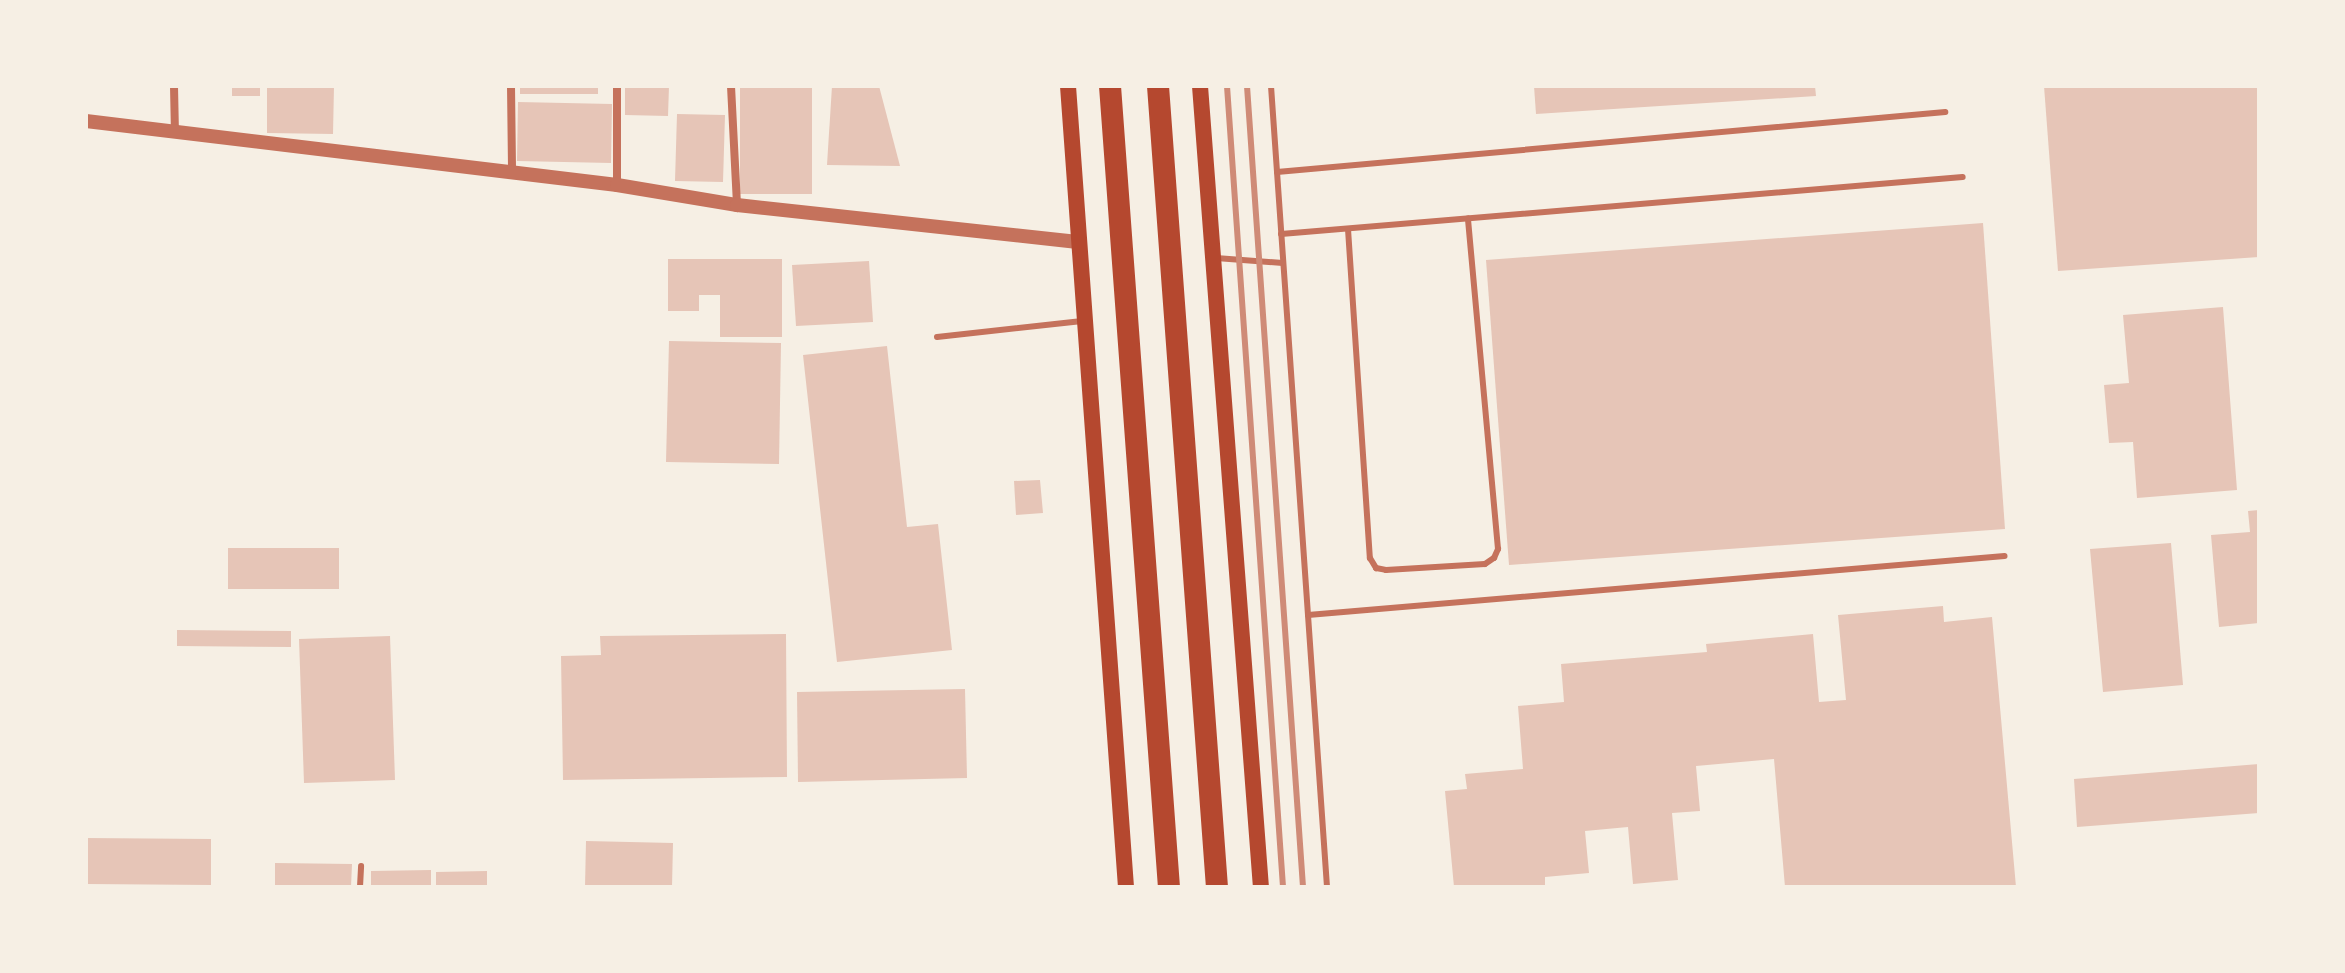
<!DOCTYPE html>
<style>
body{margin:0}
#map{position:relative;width:2345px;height:973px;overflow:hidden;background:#f6efe4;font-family:"Source Sans 3",sans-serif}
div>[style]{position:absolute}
.building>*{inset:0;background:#e6c5b7}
.service>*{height:6px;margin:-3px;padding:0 3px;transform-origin:3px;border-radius:3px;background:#c5725c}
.minor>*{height:8px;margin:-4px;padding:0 4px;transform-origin:4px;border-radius:4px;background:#c5725c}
.tertiary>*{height:14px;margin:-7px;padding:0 7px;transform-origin:7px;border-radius:7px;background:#c5725c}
.secondary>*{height:16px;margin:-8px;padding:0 8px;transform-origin:8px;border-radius:8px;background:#b5482f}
.trunk>*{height:22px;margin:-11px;padding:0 11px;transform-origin:11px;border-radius:11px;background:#b5482f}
.rail>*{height:6px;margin:-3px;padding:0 3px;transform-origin:3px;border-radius:3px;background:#cf8b77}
span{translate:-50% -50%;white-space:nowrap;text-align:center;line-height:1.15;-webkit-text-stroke:6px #f6efe4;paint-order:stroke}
.frame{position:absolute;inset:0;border:88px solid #f6efe4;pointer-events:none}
</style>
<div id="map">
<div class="building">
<div style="clip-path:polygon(232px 86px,260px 86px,260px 96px,232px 96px)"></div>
<div style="clip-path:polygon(267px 86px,334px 86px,333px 134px,267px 133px)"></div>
<div style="clip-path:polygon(520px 86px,598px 86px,598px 94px,520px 94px)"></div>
<div style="clip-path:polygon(625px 86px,669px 86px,668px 116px,625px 115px)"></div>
<div style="clip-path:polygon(740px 86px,812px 86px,812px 194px,740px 194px)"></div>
<div style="clip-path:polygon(832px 86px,879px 86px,900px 166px,827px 165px)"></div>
<div style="clip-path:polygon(1534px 86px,1815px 86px,1816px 96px,1536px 114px)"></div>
<div style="clip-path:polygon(2044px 86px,2259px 86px,2259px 257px,2058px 271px)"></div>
<div style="clip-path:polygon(518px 102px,612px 104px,611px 163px,517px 161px)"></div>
<div style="clip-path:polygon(677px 114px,725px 115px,723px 182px,675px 181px)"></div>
<div style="clip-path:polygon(1983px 223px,2005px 529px,1509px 565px,1486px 260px)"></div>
<div style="clip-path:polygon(668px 259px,782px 259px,782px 337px,720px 337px,720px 295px,699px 295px,699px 311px,668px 311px)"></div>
<div style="clip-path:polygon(869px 261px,873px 322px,796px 326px,792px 265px)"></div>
<div style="clip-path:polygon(2223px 307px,2237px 490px,2137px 498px,2133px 442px,2109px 443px,2104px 385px,2129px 383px,2123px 315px)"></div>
<div style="clip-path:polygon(669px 341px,781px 343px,779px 464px,666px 462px)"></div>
<div style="clip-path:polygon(887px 346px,907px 527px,938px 524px,952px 650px,837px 662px,803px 355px)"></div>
<div style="clip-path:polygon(1040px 480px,1043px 513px,1016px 515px,1014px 481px)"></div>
<div style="clip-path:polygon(2259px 510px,2259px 623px,2219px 627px,2211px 535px,2250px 532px,2248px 511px)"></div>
<div style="clip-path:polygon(2171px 543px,2183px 685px,2103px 692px,2090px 549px)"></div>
<div style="clip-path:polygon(228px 548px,339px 548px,339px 589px,228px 589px)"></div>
<div style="clip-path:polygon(1943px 606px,1944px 622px,1992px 617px,2016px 887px,1785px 887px,1774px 759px,1696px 766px,1700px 811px,1672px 813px,1678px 880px,1633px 884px,1628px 827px,1585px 831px,1589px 873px,1545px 877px,1545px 887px,1454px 887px,1445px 791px,1467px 789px,1465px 774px,1523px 769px,1518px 706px,1564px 702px,1561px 664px,1707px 652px,1706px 644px,1813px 634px,1819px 702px,1846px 700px,1838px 615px)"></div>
<div style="clip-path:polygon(177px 630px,291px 631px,291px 647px,177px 646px)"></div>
<div style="clip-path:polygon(786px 634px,787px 777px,563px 780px,561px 656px,601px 655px,600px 636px)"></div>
<div style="clip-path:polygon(390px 636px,395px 780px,304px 783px,299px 639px)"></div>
<div style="clip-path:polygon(965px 689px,967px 778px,798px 782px,797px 692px)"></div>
<div style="clip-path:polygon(2259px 764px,2259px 813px,2077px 827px,2074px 779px)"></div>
<div style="clip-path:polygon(86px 838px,211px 839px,211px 885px,86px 884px)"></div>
<div style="clip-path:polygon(586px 841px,673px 843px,672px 887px,585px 887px)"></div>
<div style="clip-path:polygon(275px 863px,352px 864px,351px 887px,275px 887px)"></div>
<div style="clip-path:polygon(431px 870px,431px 887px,371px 887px,371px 871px)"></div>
<div style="clip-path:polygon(487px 871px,487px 887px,436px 887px,436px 872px)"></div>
</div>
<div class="service">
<div style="left:1271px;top:86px;width:803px;rotate:86deg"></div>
<div style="left:1277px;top:172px;width:671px;rotate:-5.13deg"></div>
<div style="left:1348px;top:229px;width:330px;rotate:86.2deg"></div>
<div style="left:1370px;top:558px;width:12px;rotate:59deg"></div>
<div style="left:1376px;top:568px;width:10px;rotate:11deg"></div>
<div style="left:1386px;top:570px;width:99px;rotate:-3.5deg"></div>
<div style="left:1485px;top:564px;width:11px;rotate:-34deg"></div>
<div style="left:1494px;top:558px;width:10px;rotate:-66deg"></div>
<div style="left:1498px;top:549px;width:332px;rotate:-95.2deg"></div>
<div style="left:1281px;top:234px;width:684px;rotate:-4.78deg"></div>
<div style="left:1216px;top:258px;width:67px;rotate:4.3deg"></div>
<div style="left:937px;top:337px;width:146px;rotate:-6.3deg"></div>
<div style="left:1308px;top:615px;width:699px;rotate:-4.84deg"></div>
<div style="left:360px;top:887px;width:21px;rotate:-87deg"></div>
</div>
<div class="minor">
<div style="left:174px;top:86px;width:46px;rotate:88.8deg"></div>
<div style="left:511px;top:86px;width:86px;rotate:89.3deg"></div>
<div style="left:617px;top:86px;width:99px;rotate:90deg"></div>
<div style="left:731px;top:86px;width:119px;rotate:87.1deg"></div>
</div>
<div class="tertiary">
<div style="left:86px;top:121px;width:535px;rotate:6.87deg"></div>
<div style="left:617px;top:185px;width:122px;rotate:9.5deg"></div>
<div style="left:737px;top:205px;width:345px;rotate:6.2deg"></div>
</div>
<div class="secondary">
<div style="left:1068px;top:86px;width:803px;rotate:85.86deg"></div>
<div style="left:1200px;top:86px;width:803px;rotate:85.65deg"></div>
</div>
<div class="trunk">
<div style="left:1110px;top:86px;width:803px;rotate:85.79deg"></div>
<div style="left:1158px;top:86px;width:803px;rotate:85.79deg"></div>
</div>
<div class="rail">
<div style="left:1227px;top:86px;width:803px;rotate:86deg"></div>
<div style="left:1247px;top:86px;width:803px;rotate:86deg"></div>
</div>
<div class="frame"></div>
</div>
